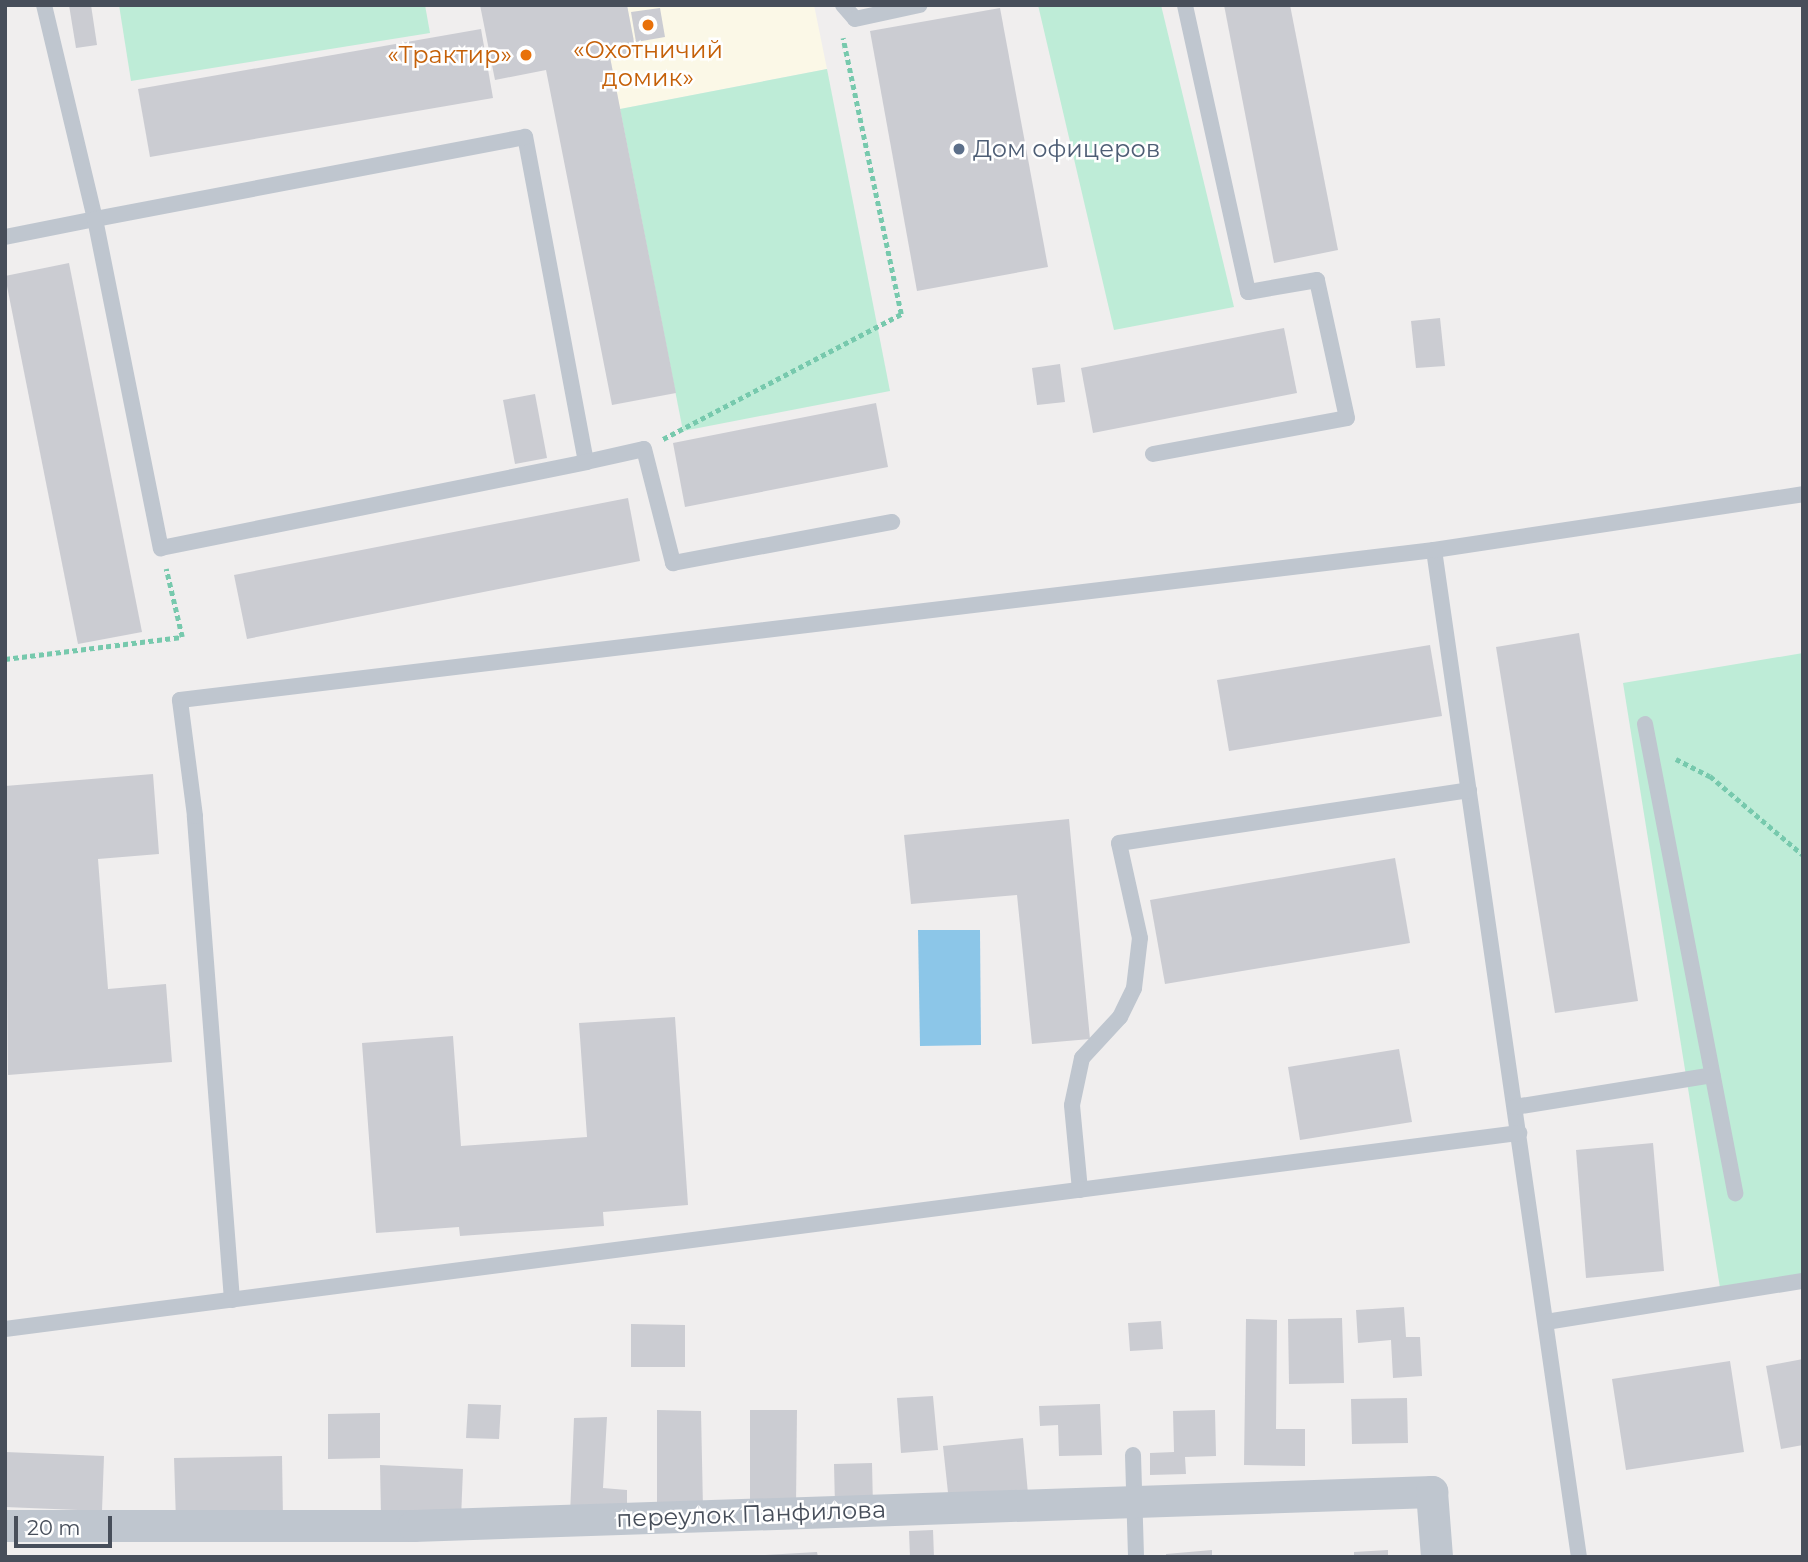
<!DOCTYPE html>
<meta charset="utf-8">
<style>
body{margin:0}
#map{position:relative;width:1808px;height:1562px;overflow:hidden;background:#f0eeee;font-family:Montserrat,sans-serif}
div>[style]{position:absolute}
.commercial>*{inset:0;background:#fbf8e7}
.green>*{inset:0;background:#beecd7}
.water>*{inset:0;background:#8cc6e8}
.building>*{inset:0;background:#cbccd2}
.path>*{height:4.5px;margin-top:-2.25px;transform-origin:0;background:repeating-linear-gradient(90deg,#77c9ad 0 5px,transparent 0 8.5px)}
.lane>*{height:16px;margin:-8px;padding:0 8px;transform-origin:8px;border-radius:8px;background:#bfc6cf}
.street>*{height:32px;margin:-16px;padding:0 16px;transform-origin:16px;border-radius:16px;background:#bfc6cf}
.dots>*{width:19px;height:19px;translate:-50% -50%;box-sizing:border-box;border:4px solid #fff;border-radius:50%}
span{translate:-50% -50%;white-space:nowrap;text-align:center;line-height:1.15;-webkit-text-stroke:5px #fff;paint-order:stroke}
.food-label{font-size:24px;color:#c56008}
.right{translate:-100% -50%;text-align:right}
.service-label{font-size:24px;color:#4e5e75}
.left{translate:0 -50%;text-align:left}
.street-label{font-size:24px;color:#474e5a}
.frame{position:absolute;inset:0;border:7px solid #474e5a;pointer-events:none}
.scale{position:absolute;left:14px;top:1516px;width:98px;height:32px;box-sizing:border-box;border:4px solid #474e5a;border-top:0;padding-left:9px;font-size:21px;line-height:24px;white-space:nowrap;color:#474e5a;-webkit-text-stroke:5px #fff;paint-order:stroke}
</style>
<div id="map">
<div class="commercial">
<div style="clip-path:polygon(627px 5px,814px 5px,827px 69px,620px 109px,610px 57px,636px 52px)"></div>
</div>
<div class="green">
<div style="clip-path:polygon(119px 5px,425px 5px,430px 33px,131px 81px)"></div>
<div style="clip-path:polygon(1038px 5px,1161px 5px,1234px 307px,1114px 330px)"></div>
<div style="clip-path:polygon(827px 69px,890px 391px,683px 431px,620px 109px)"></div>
<div style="clip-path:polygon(1803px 653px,1803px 1281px,1721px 1294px,1623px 683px)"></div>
</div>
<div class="water">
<div style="clip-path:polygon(918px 930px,980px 930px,981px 1045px,920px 1046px)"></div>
</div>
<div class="building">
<div style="clip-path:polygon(69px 5px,91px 5px,97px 45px,76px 48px)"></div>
<div style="clip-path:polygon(480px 5px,627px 5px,636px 52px,610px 57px,676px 393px,612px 405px,546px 70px,495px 80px)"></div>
<div style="clip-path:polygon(1224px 5px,1290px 5px,1338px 250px,1274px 263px)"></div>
<div style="clip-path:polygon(660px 8px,665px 37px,636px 42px,631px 12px)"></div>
<div style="clip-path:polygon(1000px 8px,1048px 267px,917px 291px,870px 31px)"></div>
<div style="clip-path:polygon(481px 29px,493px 98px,150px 157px,138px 89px)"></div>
<div style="clip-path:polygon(69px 263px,142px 632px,78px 644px,5px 276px)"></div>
<div style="clip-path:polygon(1440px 318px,1445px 366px,1416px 368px,1411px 321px)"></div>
<div style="clip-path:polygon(1284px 328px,1297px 393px,1093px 433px,1081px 368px)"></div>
<div style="clip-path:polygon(1060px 364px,1065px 402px,1037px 405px,1032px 368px)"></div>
<div style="clip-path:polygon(535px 394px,547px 458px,515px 464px,503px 400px)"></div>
<div style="clip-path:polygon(876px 403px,888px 467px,685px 507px,673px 443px)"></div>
<div style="clip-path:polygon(628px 498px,640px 561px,247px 639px,234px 575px)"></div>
<div style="clip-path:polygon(1579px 633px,1638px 1001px,1555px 1013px,1496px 647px)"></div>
<div style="clip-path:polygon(1430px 645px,1442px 716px,1229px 751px,1217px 680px)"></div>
<div style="clip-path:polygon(153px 774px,159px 854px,98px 859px,108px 989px,166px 984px,172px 1062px,8px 1075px,5px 786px)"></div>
<div style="clip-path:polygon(1069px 819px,1090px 1039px,1032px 1044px,1017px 895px,911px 904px,904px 835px)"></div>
<div style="clip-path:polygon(1395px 858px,1410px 943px,1165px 984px,1150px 900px)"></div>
<div style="clip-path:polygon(675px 1017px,688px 1205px,603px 1212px,604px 1226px,460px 1236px,459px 1227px,376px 1233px,362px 1043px,453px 1036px,461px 1146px,587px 1137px,579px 1023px)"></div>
<div style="clip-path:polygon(1399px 1049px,1412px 1122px,1300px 1140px,1288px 1067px)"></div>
<div style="clip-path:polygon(1653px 1143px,1664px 1271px,1586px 1278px,1576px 1150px)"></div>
<div style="clip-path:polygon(1404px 1307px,1406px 1337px,1420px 1337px,1422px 1376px,1393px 1378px,1391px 1340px,1358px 1343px,1356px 1310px)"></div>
<div style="clip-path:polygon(1342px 1318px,1344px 1383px,1289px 1384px,1288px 1319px)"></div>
<div style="clip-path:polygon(1246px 1319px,1277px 1320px,1276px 1429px,1305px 1429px,1305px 1466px,1244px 1465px)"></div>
<div style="clip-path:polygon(1161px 1321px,1163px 1349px,1130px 1351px,1128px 1323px)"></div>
<div style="clip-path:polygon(631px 1324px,685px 1325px,685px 1367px,631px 1367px)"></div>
<div style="clip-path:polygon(1803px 1359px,1803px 1445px,1781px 1449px,1766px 1366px)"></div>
<div style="clip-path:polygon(1730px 1361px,1744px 1452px,1626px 1470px,1612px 1379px)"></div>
<div style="clip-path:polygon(933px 1396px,938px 1450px,901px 1453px,897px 1398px)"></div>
<div style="clip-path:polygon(1407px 1398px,1408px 1443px,1352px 1444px,1351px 1399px)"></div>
<div style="clip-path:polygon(468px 1404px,501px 1405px,499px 1439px,466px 1438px)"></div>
<div style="clip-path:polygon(1100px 1404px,1102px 1455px,1059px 1456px,1058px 1425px,1040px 1426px,1039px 1406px)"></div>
<div style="clip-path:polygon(657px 1410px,701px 1411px,703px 1509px,657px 1510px)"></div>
<div style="clip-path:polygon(750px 1410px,797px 1410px,796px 1507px,750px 1507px)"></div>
<div style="clip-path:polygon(1215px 1410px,1216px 1456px,1185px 1457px,1186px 1474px,1150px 1475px,1150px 1453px,1174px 1452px,1173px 1411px)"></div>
<div style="clip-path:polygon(380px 1413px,380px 1458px,328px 1459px,328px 1414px)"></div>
<div style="clip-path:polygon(607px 1417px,603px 1488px,627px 1490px,627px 1514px,570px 1515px,574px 1418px)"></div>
<div style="clip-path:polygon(1023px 1438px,1028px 1494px,949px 1502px,943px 1446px)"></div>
<div style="clip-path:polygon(5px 1452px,104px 1456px,102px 1511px,5px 1507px)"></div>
<div style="clip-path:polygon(282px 1456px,283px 1519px,176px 1521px,174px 1458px)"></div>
<div style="clip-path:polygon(872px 1463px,873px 1507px,835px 1507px,834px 1464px)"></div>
<div style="clip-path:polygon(380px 1465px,463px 1469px,461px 1519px,381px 1515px)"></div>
<div style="clip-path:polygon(933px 1530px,934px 1557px,910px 1557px,909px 1531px)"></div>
<div style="clip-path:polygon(1212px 1550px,1212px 1557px,1166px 1557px,1166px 1554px)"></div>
<div style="clip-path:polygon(1388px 1550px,1388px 1557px,1354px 1557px,1354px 1552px)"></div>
<div style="clip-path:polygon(817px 1552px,818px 1557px,765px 1557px,765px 1555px)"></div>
</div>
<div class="path">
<div style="left:663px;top:439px;width:269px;rotate:-27.7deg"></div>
<div style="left:901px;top:314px;width:282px;rotate:-101.9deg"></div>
<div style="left:5px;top:659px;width:178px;rotate:-7.1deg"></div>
<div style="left:182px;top:637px;width:70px;rotate:-103.2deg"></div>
<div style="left:1676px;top:759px;width:38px;rotate:27deg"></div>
<div style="left:1710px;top:776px;width:122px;rotate:40.3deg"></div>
</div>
<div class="lane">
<div style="left:843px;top:5px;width:18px;rotate:49deg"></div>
<div style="left:855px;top:19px;width:66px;rotate:-12.2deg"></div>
<div style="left:5px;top:237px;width:92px;rotate:-11.3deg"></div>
<div style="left:95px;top:219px;width:220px;rotate:-103.4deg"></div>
<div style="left:1153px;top:454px;width:197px;rotate:-10.5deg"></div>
<div style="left:1347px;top:418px;width:141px;rotate:-102.3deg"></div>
<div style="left:1317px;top:280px;width:70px;rotate:170.1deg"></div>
<div style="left:1248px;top:292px;width:294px;rotate:-102.4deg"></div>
<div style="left:586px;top:462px;width:331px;rotate:-100.6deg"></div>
<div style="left:525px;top:137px;width:438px;rotate:169.2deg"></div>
<div style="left:95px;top:219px;width:336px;rotate:78.7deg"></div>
<div style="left:161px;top:548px;width:434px;rotate:-11.4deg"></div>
<div style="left:586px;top:462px;width:59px;rotate:-12.6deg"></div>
<div style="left:644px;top:449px;width:118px;rotate:75.7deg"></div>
<div style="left:673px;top:563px;width:223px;rotate:-10.6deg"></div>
<div style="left:1434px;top:550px;width:1017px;rotate:81.81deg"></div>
<div style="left:1645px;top:724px;width:478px;rotate:79.1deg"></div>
<div style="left:1515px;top:1107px;width:200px;rotate:-9.2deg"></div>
<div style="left:1080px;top:1190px;width:85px;rotate:-95.4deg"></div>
<div style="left:1072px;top:1105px;width:48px;rotate:-78deg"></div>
<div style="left:1082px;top:1058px;width:56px;rotate:-47.2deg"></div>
<div style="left:1120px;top:1017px;width:32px;rotate:-64deg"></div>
<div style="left:1134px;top:988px;width:50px;rotate:-83.2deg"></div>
<div style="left:1140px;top:938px;width:97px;rotate:-102.5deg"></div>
<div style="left:1119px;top:843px;width:354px;rotate:-8.6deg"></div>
<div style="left:232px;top:1300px;width:485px;rotate:-94.4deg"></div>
<div style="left:195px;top:816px;width:117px;rotate:-97.4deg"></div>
<div style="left:180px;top:700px;width:1263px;rotate:-6.82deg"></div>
<div style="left:1434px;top:550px;width:373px;rotate:-8.6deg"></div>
<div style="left:1546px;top:1322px;width:260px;rotate:-9.1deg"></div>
<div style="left:5px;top:1329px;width:1527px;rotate:-7.38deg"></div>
<div style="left:1133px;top:1455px;width:102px;rotate:88.3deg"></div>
</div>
<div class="street">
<div style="left:5px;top:1526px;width:409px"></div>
<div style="left:414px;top:1526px;width:1019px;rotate:-1.91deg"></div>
<div style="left:1432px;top:1492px;width:65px;rotate:85.6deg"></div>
</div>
<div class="dots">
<div style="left:648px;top:25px;background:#e8710a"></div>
<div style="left:526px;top:55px;background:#e8710a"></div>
<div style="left:959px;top:149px;background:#5c6f8a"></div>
</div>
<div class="food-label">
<span style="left:648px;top:64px">«Охотничий<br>домик»</span>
<span class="right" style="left:512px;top:55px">«Трактир»</span>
</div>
<div class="service-label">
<span class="left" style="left:973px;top:149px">Дом офицеров</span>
</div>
<div class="street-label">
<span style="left:751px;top:1514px;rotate:-2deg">переулок Панфилова</span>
</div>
<div class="frame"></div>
<div class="scale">20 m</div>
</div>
